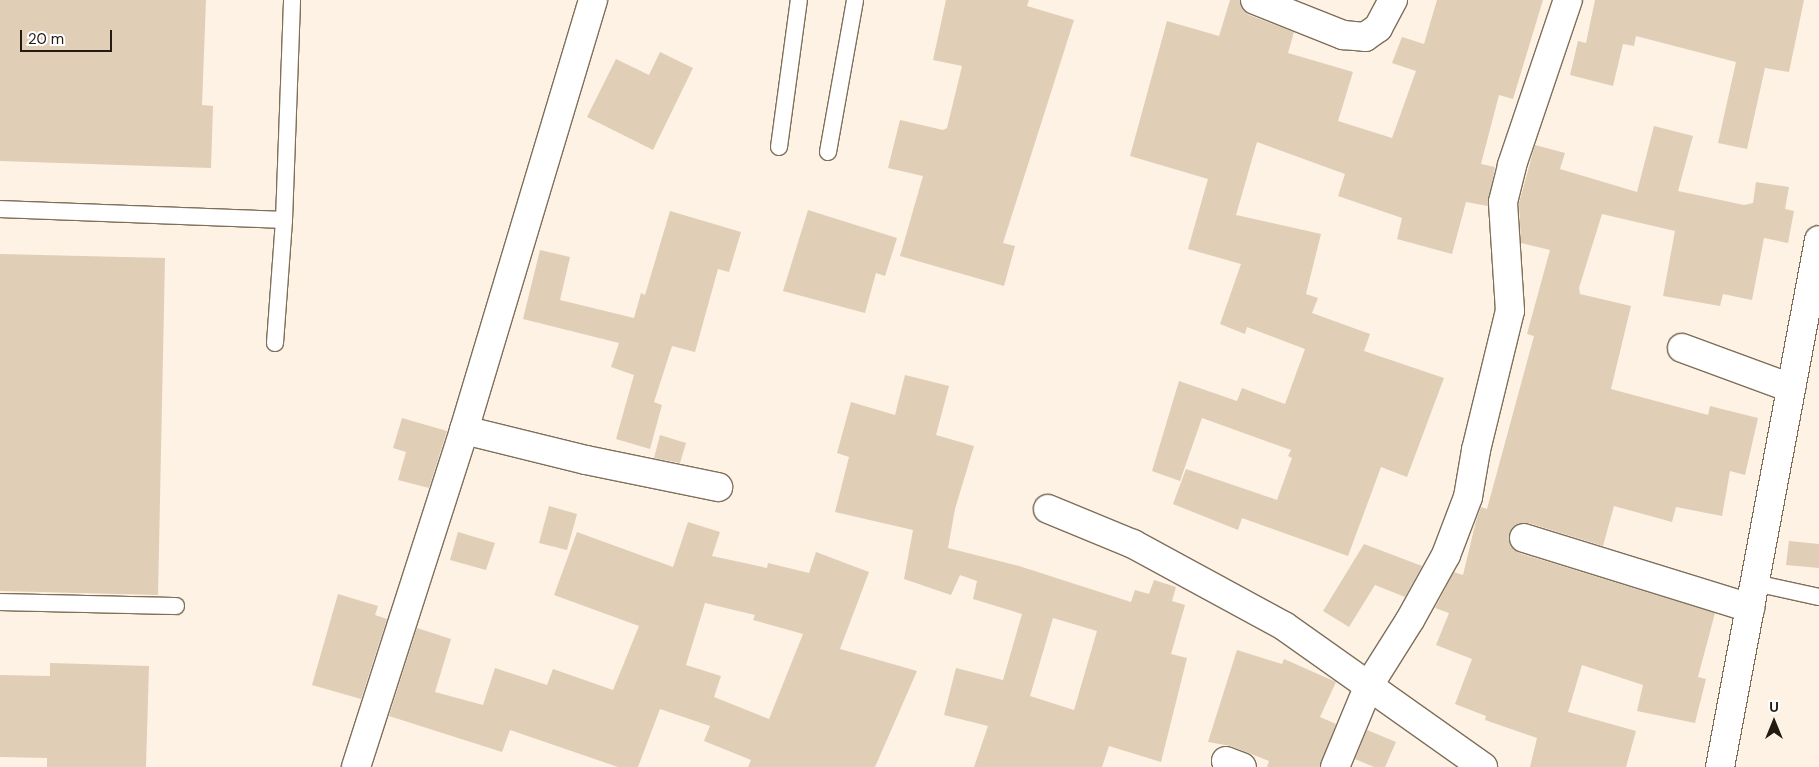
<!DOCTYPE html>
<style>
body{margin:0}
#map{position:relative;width:1819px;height:767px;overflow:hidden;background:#fdf2e3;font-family:"DM Sans",sans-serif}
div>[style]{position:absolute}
.building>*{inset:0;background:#e0ceb7}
.roads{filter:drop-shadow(1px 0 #7f6f5a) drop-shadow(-1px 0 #7f6f5a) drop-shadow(0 1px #7f6f5a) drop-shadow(0 -1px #7f6f5a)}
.service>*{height:16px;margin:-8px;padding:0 8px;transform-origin:8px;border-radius:8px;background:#fff}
.minor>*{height:28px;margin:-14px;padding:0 14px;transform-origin:14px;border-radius:14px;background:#fff}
span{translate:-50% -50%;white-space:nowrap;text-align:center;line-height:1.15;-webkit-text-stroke:4px #fff;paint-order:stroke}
.north{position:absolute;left:1749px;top:697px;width:50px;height:50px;-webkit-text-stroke:4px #fff;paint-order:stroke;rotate:0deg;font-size:14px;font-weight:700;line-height:20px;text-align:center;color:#211b12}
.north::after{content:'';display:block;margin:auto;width:18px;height:22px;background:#211b12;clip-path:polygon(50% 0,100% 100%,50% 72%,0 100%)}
.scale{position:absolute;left:20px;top:30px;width:92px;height:22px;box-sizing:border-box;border:2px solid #211b12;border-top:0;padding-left:6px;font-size:15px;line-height:18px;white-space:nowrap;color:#211b12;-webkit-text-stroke:4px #fff;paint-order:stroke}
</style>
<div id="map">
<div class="building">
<div style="clip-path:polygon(0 0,206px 0,202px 105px,213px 106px,211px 168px,0 161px)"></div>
<div style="clip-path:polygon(946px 0,1029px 0,1027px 6px,1074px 20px,1003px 243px,1015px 246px,1004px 286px,900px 256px,923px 176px,888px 168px,900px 120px,943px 130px,947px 128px,962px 66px,933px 60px)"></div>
<div style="clip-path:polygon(1230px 0,1240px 0,1242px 9px,1249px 15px,1294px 32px,1288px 53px,1353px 72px,1338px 121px,1392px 138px,1416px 71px,1392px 63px,1402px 37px,1424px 44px,1437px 0,1543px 0,1513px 99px,1499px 95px,1481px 164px,1495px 167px,1488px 206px,1466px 202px,1452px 254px,1397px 239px,1402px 218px,1338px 196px,1345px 174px,1257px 142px,1236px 215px,1321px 234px,1306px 294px,1318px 298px,1312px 313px,1370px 334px,1364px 351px,1444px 378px,1407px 477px,1381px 467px,1348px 556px,1242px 518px,1238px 530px,1173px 504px,1186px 469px,1277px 500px,1292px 458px,1288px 456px,1291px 450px,1202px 418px,1180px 481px,1152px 471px,1179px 381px,1237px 401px,1242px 388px,1285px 404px,1305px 349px,1247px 327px,1245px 334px,1220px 324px,1241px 264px,1188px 249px,1208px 179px,1130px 156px,1167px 21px,1219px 36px)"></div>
<div style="clip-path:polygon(1595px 0,1804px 0,1789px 72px,1765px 68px,1747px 149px,1718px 143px,1736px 62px,1636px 36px,1634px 46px,1623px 44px,1613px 86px,1570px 75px,1578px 41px,1586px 43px)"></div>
<div style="clip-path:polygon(660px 52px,693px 68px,653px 150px,587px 117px,616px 59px,649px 75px)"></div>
<div style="clip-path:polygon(1654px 126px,1693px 136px,1678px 191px,1744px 205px,1753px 203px,1756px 182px,1789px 187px,1785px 209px,1794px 211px,1788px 243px,1764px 238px,1752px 300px,1723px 294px,1720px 306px,1663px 296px,1675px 231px,1602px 214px,1579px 288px,1580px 294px,1631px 306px,1611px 389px,1708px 415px,1710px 406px,1758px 418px,1745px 475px,1730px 471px,1722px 516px,1676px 507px,1672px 522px,1614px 506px,1603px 546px,1529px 523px,1513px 527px,1509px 542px,1519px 553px,1715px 613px,1698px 677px,1706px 679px,1695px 723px,1637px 711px,1643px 685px,1582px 665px,1568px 712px,1636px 731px,1626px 767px,1530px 767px,1537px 738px,1485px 720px,1486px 716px,1455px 704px,1472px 659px,1436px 645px,1449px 613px,1435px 608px,1454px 572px,1463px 575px,1476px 521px,1481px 507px,1487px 509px,1534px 336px,1527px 334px,1550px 250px,1521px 243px,1519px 203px,1535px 145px,1565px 153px,1560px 169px,1637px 192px)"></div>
<div style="clip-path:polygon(808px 210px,897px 238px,885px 276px,876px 273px,865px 313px,783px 291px)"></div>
<div style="clip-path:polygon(670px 211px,741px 232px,729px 272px,718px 269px,695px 352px,672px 346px,654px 402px,662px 405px,650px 449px,616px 439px,634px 375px,611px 367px,619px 343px,523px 319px,540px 250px,570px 257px,560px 300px,634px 318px,641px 293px,645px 295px)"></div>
<div style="clip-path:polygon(0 254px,165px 258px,158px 595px,0 591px)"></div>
<div style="clip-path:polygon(evenodd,905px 375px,949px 386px,936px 435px,974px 446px,955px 509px,948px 548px,1019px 566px,1131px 602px,1135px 590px,1149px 594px,1154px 580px,1176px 587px,1172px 601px,1185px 605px,1171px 654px,1187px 658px,1161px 762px,1109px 746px,1102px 767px,974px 767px,988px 726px,944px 715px,956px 668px,1003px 680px,1022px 614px,973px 599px,977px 581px,960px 575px,951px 595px,904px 579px,913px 530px,835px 512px,849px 457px,837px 453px,851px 402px,895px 415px,905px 375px,1053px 618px,1097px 631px,1074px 710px,1030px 696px,1053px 618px)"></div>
<div style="clip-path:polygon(402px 418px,447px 431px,429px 488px,398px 480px,406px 452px,393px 448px)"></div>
<div style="clip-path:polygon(660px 435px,686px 443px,680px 463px,654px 458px)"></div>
<div style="clip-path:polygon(549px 506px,577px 514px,567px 550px,539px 543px)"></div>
<div style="clip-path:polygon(evenodd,688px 522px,720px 532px,712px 556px,767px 568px,768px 563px,809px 573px,816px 552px,869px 572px,840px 649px,917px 671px,875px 767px,748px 767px,751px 760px,704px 741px,710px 726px,660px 709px,638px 767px,618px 767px,510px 730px,502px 752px,389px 716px,417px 628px,451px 639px,435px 692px,483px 705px,495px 668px,547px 685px,553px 669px,613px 690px,639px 626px,554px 595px,577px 532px,673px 567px,688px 522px,705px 603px,755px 615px,753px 620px,803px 634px,769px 719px,714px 697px,721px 676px,686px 665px,705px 603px)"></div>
<div style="clip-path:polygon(458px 532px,495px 543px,486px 570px,450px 560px)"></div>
<div style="clip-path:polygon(1789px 541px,1819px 544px,1819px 568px,1786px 565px)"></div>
<div style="clip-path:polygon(1364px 544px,1422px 566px,1405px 597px,1375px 585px,1349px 627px,1323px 611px)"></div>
<div style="clip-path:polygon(338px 594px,378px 606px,375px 615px,387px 619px,361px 699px,312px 685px)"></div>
<div style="clip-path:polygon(1237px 650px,1282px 664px,1284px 659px,1336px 682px,1320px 717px,1336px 724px,1320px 767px,1267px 767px,1269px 761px,1231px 746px,1208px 742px)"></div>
<div style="clip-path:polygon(50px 663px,149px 666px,146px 767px,47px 767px,47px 758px,0 757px,0 675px,50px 676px)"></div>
<div style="clip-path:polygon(1367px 730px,1396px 742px,1385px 767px,1374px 767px,1355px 759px)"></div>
</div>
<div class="roads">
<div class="service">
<div style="left:779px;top:147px;width:148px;rotate:-82.3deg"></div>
<div style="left:828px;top:152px;width:154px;rotate:-79.9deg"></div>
<div style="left:0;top:209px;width:284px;rotate:2.2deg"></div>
<div style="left:275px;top:343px;width:123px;rotate:-85.8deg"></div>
<div style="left:284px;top:220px;width:220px;rotate:-87.9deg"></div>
<div style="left:1755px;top:583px;width:66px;rotate:12.3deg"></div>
<div style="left:0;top:602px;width:176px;rotate:1.3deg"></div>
</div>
<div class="minor">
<div style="left:1255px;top:0;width:95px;rotate:21.7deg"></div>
<div style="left:1343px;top:35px;width:22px;rotate:5deg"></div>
<div style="left:1365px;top:37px;width:16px;rotate:-35deg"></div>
<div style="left:1378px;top:28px;width:32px;rotate:-62deg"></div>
<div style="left:1682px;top:348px;width:116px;rotate:20.2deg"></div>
<div style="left:464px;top:430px;width:126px;rotate:13.8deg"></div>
<div style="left:586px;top:460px;width:135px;rotate:11.6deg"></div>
<div style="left:1048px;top:509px;width:92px;rotate:22.4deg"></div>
<div style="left:1133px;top:544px;width:172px;rotate:28.5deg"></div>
<div style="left:1284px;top:626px;width:244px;rotate:35.3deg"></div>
<div style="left:1524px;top:538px;width:237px;rotate:17.2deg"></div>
<div style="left:1226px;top:761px;width:17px;rotate:21deg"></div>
<div style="left:356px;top:767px;width:354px;rotate:-72.2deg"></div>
<div style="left:464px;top:430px;width:449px;rotate:-73.3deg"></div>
<div style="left:1335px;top:767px;width:89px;rotate:-67.5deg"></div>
<div style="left:1369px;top:685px;width:77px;rotate:-57.8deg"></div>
<div style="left:1410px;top:620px;width:74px;rotate:-61deg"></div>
<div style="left:1446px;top:555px;width:62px;rotate:-69.2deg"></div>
<div style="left:1468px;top:497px;width:48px;rotate:-80.3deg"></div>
<div style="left:1476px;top:450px;width:143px;rotate:-76.3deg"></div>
<div style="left:1510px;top:311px;width:109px;rotate:-93.7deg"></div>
<div style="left:1503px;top:202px;width:38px;rotate:-76deg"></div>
<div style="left:1512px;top:165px;width:174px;rotate:-71.3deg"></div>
<div style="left:1720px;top:767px;width:536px;rotate:-79.36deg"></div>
</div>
</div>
<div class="north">U</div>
<div class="scale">20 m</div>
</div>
